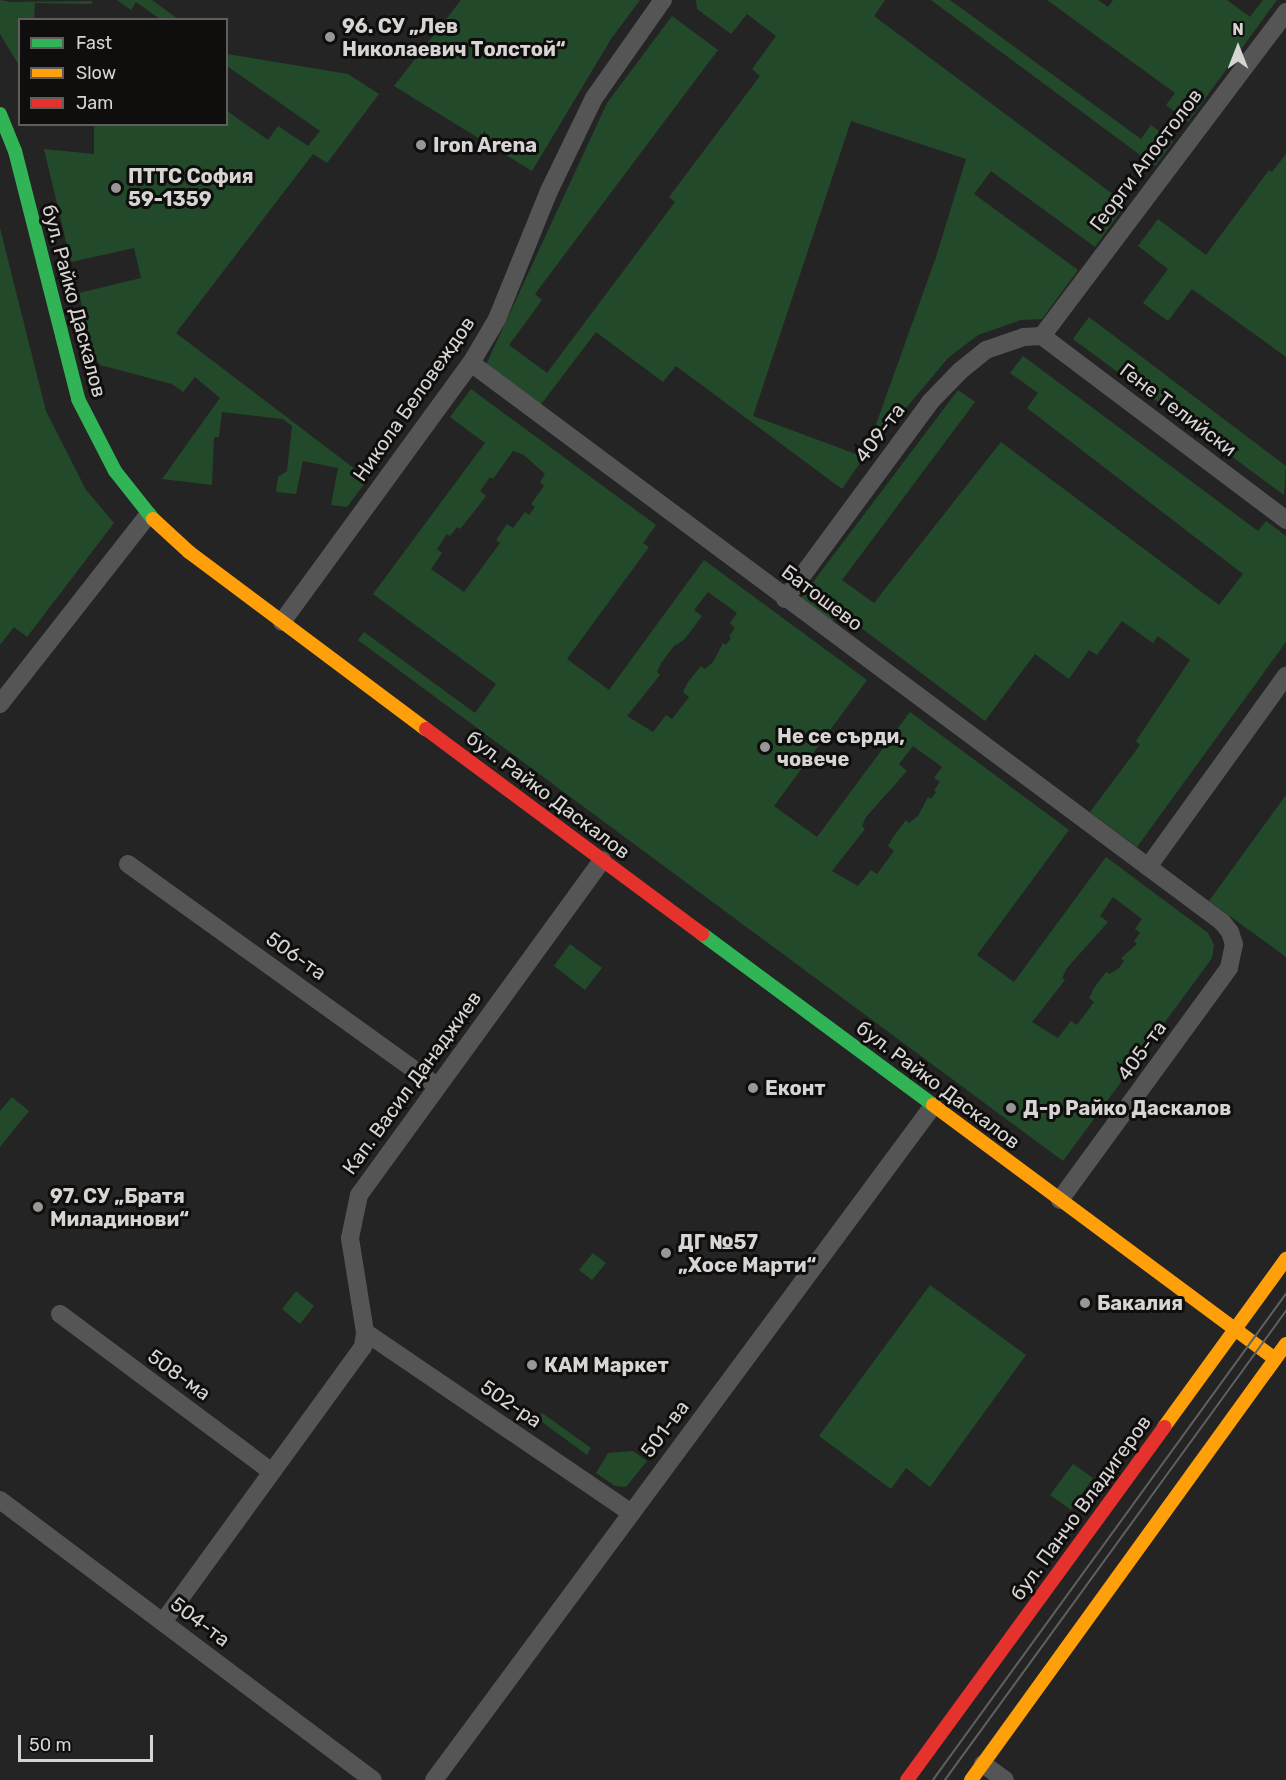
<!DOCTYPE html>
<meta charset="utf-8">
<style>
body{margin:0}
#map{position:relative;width:1286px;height:1780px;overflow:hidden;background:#252424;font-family:Rubik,sans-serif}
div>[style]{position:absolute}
.green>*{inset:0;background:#224a2a}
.street>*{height:18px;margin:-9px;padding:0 9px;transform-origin:9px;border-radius:9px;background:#555}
.fast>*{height:14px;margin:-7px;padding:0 7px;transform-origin:7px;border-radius:7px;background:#30b455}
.slow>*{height:14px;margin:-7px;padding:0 7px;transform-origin:7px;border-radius:7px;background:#ff9f0a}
.jam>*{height:14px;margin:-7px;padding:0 7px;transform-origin:7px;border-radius:7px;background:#e5322d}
.tram>*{height:1.5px;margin:-0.75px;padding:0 0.75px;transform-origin:0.75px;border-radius:0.75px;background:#616060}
.dots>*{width:16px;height:16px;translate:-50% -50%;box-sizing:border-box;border:3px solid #0f0e0d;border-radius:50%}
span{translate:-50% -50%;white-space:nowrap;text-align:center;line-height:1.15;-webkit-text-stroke:6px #0f0e0d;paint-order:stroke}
.poi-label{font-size:20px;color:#d7d5d4;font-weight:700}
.left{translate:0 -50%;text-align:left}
.street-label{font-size:20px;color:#d7d5d4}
.legend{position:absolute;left:18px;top:18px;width:210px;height:108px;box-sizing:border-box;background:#0f0e0d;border:2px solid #5f5e5d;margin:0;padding:8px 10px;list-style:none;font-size:18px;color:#d7d5d4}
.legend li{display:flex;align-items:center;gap:12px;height:30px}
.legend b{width:30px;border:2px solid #5f5e5d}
.north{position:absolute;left:1208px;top:18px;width:60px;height:60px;-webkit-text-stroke:4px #0f0e0d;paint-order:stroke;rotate:0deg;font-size:16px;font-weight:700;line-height:24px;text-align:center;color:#d7d5d4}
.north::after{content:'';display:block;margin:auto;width:21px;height:27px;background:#d7d5d4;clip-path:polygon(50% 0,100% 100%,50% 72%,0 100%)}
.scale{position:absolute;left:18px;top:1735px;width:135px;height:27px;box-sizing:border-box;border:3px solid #d7d5d4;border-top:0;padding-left:8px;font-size:18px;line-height:21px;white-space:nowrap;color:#d7d5d4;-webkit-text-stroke:4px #0f0e0d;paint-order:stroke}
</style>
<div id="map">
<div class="green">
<div style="clip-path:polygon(0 0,10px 2px,93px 1px,91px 4px,35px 3px,34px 19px,20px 20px,19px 65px,0 34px)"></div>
<div style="clip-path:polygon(117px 0,152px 0,178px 19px,160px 19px,136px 2px,131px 10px)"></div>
<div style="clip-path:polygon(461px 0,640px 0,611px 39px,532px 171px,394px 86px)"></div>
<div style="clip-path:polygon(696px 0,885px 0,874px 16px,1126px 204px,1095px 247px,991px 171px,974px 194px,1078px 270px,1042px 319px,1021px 320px,978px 335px,948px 358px,885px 433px,874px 430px,936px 257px,966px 159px,851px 121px,753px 416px,864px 457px,842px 489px,676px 366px,663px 382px,596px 332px,539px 407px,485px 367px,607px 103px,672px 16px,718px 50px,535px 294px,542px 300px,509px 345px,547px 373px,675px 202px,669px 197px,760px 76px,752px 69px,776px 36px,747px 14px,731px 34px,697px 9px)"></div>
<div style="clip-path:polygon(931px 0,950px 0,1141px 139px,1151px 125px,1173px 142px,1155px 166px)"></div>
<div style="clip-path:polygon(1047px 0,1098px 0,1108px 7px,1113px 0,1227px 0,1250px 17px,1263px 0,1277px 0,1188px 122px,1166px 105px,1175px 93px)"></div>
<div style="clip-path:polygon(227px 54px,348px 74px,379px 94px,327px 163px,313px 154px,176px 333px,368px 479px,347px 507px,331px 505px,338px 468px,303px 461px,296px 494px,276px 492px,278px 477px,287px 471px,292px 426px,283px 419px,222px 412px,219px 437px,214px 437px,212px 485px,162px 479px,220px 398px,195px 377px,183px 392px,172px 384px,100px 365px,93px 355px,79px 293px,141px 278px,134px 248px,71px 262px,44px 149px,94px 154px,94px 125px,226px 124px,227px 111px,268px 140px,278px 126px,308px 146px,320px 131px,227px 66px)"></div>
<div style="clip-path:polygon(1286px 154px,1286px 357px,1192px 289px,1168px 321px,1143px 303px,1168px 269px,1138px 246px,1158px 219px,1206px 255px,1269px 170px,1272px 172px)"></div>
<div style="clip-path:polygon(0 228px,46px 411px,86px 490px,114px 523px,27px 637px,14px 627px,0 645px)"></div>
<div style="clip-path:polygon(1089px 317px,1286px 466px,1284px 495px,1073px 339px)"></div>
<div style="clip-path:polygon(1023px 356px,1258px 531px,1266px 521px,1286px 536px,1286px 642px,1137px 847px,1090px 812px,1140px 745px,1136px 741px,1190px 660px,1158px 636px,1153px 643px,1122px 621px,1097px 655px,1089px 650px,1069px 679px,1035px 654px,985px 721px,840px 612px,829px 625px,798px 602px,958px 390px,975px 402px,842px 580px,874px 603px,1001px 442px,1219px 605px,1243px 574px,1027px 408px,1038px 393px,1010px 373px)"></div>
<div style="clip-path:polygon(evenodd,471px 389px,656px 525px,643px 543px,649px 547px,567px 659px,609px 690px,704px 560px,867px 680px,774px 806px,817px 837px,910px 712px,1069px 830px,977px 955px,1014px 982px,1106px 857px,1208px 933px,1214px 945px,1212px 958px,1063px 1161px,358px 640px,364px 632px,475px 713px,496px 684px,373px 594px,485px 443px,450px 417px,471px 389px,513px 451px,524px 455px,545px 474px,540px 482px,544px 486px,531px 504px,535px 507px,529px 515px,525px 512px,513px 528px,507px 524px,496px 540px,500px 543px,464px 592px,431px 569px,442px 553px,437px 549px,447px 534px,450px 536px,457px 527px,460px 529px,480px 504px,486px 496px,480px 491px,490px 477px,493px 479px,513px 451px,471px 389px,708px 592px,737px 613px,730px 623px,735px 628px,729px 636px,731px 638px,726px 645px,723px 643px,713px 662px,705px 669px,701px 666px,688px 682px,683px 692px,689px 697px,672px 719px,666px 715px,653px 732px,627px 716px,660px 675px,657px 672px,661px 663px,674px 646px,684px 640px,702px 616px,694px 610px,708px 592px,471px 389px,913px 746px,942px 767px,934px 778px,940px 782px,934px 790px,936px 792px,931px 799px,928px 797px,918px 816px,909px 823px,906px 820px,893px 837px,888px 846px,894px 851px,877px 874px,871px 870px,858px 886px,832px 871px,865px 829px,862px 826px,866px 817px,907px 771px,899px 764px,913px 746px,471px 389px,1113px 897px,1142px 919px,1135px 929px,1140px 933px,1134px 941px,1137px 944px,1121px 958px,1124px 961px,1119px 968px,1110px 974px,1106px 972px,1094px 988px,1089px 998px,1094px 1002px,1077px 1025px,1071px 1021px,1058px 1038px,1032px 1022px,1065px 980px,1062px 978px,1067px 968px,1108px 922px,1100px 916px,1113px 897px)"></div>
<div style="clip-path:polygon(1286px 795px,1286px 957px,1209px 901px)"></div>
<div style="clip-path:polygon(570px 944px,602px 968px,585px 990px,554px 966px)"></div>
<div style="clip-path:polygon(12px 1097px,29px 1111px,0 1147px,0 1111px)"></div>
<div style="clip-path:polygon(593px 1253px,606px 1263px,592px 1280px,579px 1270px)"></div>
<div style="clip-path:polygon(930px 1285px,1026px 1355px,930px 1487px,906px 1468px,891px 1489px,819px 1436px)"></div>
<div style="clip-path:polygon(296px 1291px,314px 1306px,300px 1324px,282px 1309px)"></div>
<div style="clip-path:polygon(542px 1413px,591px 1448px,587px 1455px,538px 1419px)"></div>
<div style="clip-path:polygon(633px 1451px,647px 1461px,626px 1487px,615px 1486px,596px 1473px,608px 1453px)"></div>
<div style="clip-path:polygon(1073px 1464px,1093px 1478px,1071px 1510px,1050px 1495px)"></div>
</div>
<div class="street">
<div style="left:1042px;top:336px;width:406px;rotate:-53deg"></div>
<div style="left:1042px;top:336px;width:306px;rotate:37deg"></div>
<div style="left:471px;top:363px;width:936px;rotate:36.66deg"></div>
<div style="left:1222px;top:922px;width:13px;rotate:51deg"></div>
<div style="left:1230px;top:932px;width:13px;rotate:72deg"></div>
<div style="left:1234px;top:944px;width:25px;rotate:102deg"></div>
<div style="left:1229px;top:968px;width:287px;rotate:126.1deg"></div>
<div style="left:785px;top:599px;width:245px;rotate:-53.6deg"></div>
<div style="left:930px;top:402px;width:43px;rotate:-45.9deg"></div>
<div style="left:960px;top:371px;width:33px;rotate:-39deg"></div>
<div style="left:986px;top:350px;width:40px;rotate:-18.9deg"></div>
<div style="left:1024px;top:337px;width:18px;rotate:-3deg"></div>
<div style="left:282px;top:622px;width:321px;rotate:-53.9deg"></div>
<div style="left:471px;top:363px;width:51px;rotate:-59.4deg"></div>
<div style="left:497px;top:319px;width:138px;rotate:-67.9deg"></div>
<div style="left:549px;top:191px;width:103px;rotate:-64.2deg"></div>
<div style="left:594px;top:98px;width:120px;rotate:-54.9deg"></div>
<div style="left:0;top:704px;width:240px;rotate:-51.9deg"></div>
<div style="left:128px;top:864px;width:380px;rotate:35.7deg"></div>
<div style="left:1148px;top:867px;width:236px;rotate:-54.2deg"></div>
<div style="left:60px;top:1314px;width:263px;rotate:36.7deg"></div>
<div style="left:365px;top:1332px;width:322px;rotate:34.2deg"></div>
<div style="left:0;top:1500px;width:466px;rotate:36.9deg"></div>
<div style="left:163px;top:1622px;width:340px;rotate:-54deg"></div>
<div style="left:363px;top:1347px;width:15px;rotate:-82deg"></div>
<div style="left:365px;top:1332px;width:95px;rotate:-99.1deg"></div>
<div style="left:350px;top:1238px;width:44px;rotate:-78.2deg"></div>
<div style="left:359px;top:1195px;width:414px;rotate:-54deg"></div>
<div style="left:983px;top:1764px;width:27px;rotate:36deg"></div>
<div style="left:434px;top:1780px;width:839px;rotate:-53.49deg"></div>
</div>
<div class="fast">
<div style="left:0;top:114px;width:40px;rotate:68deg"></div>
<div style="left:15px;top:151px;width:256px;rotate:75.7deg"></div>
<div style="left:78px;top:399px;width:81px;rotate:62.8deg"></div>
<div style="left:115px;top:471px;width:61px;rotate:51.6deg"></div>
<div style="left:702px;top:934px;width:287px;rotate:36.5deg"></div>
</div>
<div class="slow">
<div style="left:153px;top:519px;width:49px;rotate:42.5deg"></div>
<div style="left:189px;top:552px;width:296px;rotate:36.8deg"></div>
<div style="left:933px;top:1105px;width:426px;rotate:36.6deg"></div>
<div style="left:1164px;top:1427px;width:208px;rotate:-54deg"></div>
<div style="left:971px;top:1780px;width:538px;rotate:-54.15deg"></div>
</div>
<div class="jam">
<div style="left:426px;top:729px;width:344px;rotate:36.6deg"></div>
<div style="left:907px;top:1780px;width:437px;rotate:-53.9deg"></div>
</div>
<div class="tram">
<div style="left:933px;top:1780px;width:601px;rotate:-54.01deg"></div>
<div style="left:945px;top:1780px;width:580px;rotate:-53.98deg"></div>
</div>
<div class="dots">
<div style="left:330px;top:37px;background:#999796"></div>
<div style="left:421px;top:145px;background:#999796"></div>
<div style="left:116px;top:188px;background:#999796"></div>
<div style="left:765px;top:747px;background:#999796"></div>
<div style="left:753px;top:1088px;background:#999796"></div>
<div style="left:1011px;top:1108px;background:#999796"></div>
<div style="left:38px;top:1207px;background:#999796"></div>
<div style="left:666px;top:1253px;background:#999796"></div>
<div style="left:1085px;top:1303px;background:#999796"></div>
<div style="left:532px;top:1365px;background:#999796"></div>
</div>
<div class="poi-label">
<span class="left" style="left:342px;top:38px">96. СУ „Лев<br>Николаевич Толстой“</span>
<span class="left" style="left:433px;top:145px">Iron Arena</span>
<span class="left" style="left:128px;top:188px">ПТТС София<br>59-1359</span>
<span class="left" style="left:777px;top:748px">Не се сърди,<br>човече</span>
<span class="left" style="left:765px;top:1088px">Еконт</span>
<span class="left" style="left:1023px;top:1108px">Д-р Райко Даскалов</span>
<span class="left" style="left:50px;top:1208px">97. СУ „Братя<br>Миладинови“</span>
<span class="left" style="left:678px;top:1254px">ДГ №57<br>„Хосе Марти“</span>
<span class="left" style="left:1097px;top:1303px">Бакалия</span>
<span class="left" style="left:544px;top:1365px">КАМ Маркет</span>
</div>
<div class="street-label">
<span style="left:1146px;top:160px;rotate:-53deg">Георги Апостолов</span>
<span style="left:74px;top:301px;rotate:75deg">бул. Райко Даскалов</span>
<span style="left:414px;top:399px;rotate:-55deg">Никола Беловеждов</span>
<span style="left:1178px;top:410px;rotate:37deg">Гене Телийски</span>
<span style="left:880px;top:433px;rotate:-53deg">409-та</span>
<span style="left:822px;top:598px;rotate:37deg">Батошево</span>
<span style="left:548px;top:795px;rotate:37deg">бул. Райко Даскалов</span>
<span style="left:296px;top:956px;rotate:35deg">506-та</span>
<span style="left:1142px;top:1051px;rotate:-54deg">405-та</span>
<span style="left:412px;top:1083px;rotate:-54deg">Кап. Васил Данаджиев</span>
<span style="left:938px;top:1085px;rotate:37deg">бул. Райко Даскалов</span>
<span style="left:179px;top:1375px;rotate:36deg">508-ма</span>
<span style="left:511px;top:1404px;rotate:34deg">502-ра</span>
<span style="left:665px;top:1429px;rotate:-53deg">501-ва</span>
<span style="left:1081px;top:1508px;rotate:-54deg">бул. Панчо Владигеров</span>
<span style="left:200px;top:1622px;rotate:37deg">504-та</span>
</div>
<ul class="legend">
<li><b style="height:8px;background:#30b455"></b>Fast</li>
<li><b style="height:8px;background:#ff9f0a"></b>Slow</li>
<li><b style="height:8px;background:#e5322d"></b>Jam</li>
</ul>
<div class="north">N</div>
<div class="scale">50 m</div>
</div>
